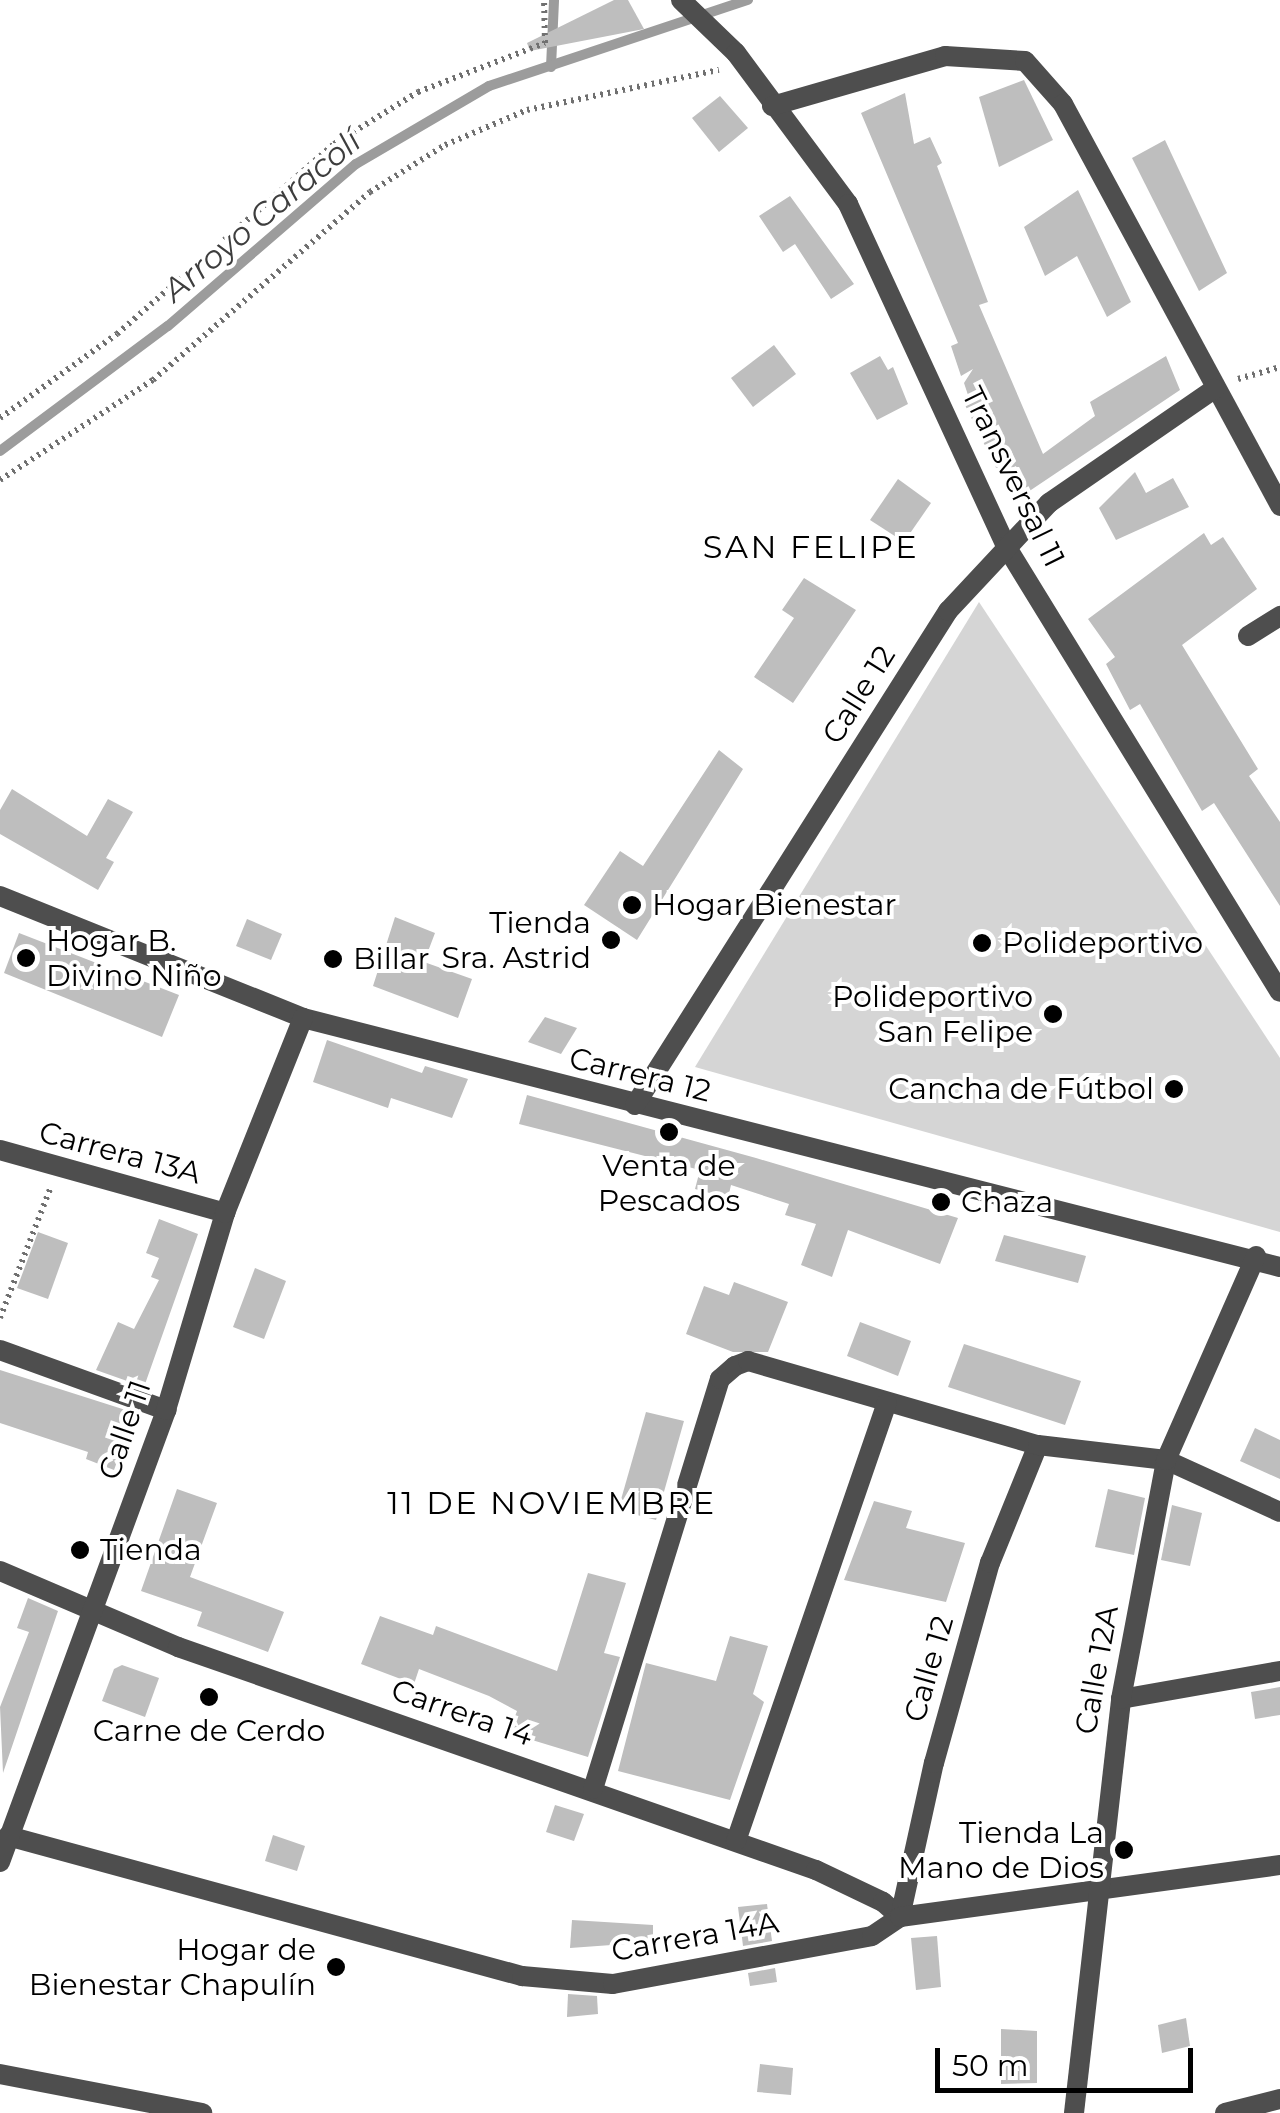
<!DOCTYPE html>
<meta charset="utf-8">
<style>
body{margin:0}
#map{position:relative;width:1280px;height:2113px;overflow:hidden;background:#fff;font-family:Montserrat,sans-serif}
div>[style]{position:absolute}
.green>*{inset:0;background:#d5d5d5}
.stream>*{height:10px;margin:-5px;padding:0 5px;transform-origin:5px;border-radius:5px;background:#9c9c9c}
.building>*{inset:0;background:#bebebe}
.path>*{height:6px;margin-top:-3px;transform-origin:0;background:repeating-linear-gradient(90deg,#707070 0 2.5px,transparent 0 7.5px)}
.minor>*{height:20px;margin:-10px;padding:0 10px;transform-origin:10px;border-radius:10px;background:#4e4e4e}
.dots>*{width:28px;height:28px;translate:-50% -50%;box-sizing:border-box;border:5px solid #fff;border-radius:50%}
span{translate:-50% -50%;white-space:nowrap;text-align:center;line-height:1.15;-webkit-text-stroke:8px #fff;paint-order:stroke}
.street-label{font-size:30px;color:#000}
.poi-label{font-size:30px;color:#000}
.left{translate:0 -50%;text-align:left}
.right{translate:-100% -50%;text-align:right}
.water-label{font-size:32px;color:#3d3d3d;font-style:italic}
.neighbourhood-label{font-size:32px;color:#000;letter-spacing:2.5px}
.scale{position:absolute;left:935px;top:2048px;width:258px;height:45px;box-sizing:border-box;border:5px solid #000;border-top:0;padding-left:12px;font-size:30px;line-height:35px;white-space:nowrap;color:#000;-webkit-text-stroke:8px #fff;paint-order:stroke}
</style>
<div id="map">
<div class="green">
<div style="clip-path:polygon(979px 602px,1280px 1058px,1280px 1232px,695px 1067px)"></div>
</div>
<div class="stream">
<div style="left:551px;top:67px;width:67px;rotate:-87.4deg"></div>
<div style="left:0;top:451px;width:209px;rotate:-36.7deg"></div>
<div style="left:168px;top:326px;width:248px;rotate:-40.8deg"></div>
<div style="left:356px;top:164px;width:154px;rotate:-30.4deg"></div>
<div style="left:489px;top:86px;width:273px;rotate:-18.4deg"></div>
</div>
<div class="building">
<div style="clip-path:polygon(614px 0,628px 0,644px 29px,530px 51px,527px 43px)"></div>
<div style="clip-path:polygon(1024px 80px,1053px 140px,999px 167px,979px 97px)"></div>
<div style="clip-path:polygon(905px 93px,914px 144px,930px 137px,942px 163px,937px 166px,988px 302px,979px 305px,1043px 454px,1095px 416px,1090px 402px,1166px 356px,1180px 390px,1025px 494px,1016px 466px,999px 474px,963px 401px,969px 398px,964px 383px,973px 369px,961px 376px,951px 346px,958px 343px,861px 113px)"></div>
<div style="clip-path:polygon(720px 96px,748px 128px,719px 152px,692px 118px)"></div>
<div style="clip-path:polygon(1165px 140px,1227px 273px,1199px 291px,1132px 158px)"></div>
<div style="clip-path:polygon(1078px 190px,1131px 302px,1107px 317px,1077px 256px,1045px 276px,1024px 227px)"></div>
<div style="clip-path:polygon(790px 196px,854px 284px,831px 299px,795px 244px,783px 252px,759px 216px)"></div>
<div style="clip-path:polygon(774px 345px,796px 374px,753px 407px,731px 378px)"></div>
<div style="clip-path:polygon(880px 356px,888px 370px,893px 367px,908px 404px,877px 420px,850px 373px)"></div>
<div style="clip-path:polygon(1135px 472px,1146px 493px,1173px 478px,1189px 507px,1116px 540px,1099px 508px)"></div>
<div style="clip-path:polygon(898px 479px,931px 503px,904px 542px,870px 520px)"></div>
<div style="clip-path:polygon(1204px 533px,1211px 545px,1223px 537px,1257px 589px,1182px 645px,1258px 769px,1249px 776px,1280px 822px,1280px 906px,1214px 803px,1202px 811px,1140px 704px,1130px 710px,1106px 664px,1115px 657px,1088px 619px)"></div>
<div style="clip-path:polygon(804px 578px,856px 610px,793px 703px,754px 677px,794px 618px,782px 610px)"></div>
<div style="clip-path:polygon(719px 750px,743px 769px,637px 940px,584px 905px,620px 851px,643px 866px)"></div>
<div style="clip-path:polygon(12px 789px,87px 836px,108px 799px,133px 812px,106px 858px,114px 862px,98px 890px,0 834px,0 810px)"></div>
<div style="clip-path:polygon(395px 917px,435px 933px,424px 962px,472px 979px,458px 1018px,373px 986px)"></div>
<div style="clip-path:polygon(247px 919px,282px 934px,271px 960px,236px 946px)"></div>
<div style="clip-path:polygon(19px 933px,179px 995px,162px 1037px,4px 973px)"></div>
<div style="clip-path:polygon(545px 1017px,577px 1028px,561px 1054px,528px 1042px)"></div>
<div style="clip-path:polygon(327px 1040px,422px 1073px,425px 1066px,468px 1079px,452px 1118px,391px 1098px,388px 1108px,313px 1082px)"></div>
<div style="clip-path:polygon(527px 1095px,756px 1158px,958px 1218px,940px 1264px,848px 1230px,832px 1277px,801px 1265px,816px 1224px,785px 1215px,789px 1204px,731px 1185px,728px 1198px,695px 1189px,700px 1170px,519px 1124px)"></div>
<div style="clip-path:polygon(159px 1219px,198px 1234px,144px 1387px,96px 1370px,118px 1322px,134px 1329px,159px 1280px,151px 1277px,159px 1258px,146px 1253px)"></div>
<div style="clip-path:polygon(38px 1232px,68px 1243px,48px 1299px,17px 1288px)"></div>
<div style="clip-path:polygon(1004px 1235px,1086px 1256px,1078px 1283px,995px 1261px)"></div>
<div style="clip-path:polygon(255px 1268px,286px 1281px,264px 1339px,233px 1327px)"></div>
<div style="clip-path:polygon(734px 1282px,788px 1302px,768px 1352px,733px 1352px,686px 1334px,704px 1286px,729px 1295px)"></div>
<div style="clip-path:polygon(860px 1322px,911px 1341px,898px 1376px,847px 1356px)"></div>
<div style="clip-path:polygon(964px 1344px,1081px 1381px,1065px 1425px,948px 1387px)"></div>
<div style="clip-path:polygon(0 1370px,135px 1413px,114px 1470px,86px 1459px,88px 1452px,0 1423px)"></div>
<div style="clip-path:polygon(646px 1412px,684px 1421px,656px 1520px,618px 1510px)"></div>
<div style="clip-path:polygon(1255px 1428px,1280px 1440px,1280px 1479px,1240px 1461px)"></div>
<div style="clip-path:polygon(177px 1489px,217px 1503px,190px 1577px,284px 1612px,268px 1652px,197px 1626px,202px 1612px,141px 1591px)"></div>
<div style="clip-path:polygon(1108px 1489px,1145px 1498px,1134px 1555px,1095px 1547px)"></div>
<div style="clip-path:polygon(874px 1501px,912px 1511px,906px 1528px,965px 1543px,946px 1602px,844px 1580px)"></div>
<div style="clip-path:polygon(1172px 1505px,1202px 1513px,1190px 1566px,1161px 1560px)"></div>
<div style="clip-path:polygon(588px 1573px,626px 1583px,604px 1653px,620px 1657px,588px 1757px,509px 1733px,517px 1711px,489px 1696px,419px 1669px,414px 1684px,361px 1664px,380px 1616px,433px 1635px,436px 1626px,557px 1671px)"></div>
<div style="clip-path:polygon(28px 1598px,58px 1611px,3px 1773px,0 1707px,29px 1632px,17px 1628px)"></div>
<div style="clip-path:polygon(730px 1636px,768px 1646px,753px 1694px,764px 1702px,730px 1800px,618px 1771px,646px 1663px,716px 1681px)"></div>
<div style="clip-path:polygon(122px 1665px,159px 1678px,145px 1717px,102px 1701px,114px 1669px)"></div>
<div style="clip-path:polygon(1280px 1687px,1280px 1715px,1255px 1719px,1251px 1692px)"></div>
<div style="clip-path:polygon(555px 1805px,584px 1814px,574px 1841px,546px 1832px)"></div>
<div style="clip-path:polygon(273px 1835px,305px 1846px,297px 1871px,265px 1861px)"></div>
<div style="clip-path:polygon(767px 1904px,772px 1941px,743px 1946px,738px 1907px)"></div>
<div style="clip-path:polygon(572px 1920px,653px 1925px,653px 1942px,570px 1948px)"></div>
<div style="clip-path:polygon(937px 1936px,941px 1987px,916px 1990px,911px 1938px)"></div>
<div style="clip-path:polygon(775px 1968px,777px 1982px,750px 1986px,748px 1973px)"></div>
<div style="clip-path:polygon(568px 1994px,597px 1996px,598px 2014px,567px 2017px)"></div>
<div style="clip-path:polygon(1186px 2018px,1190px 2046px,1162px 2053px,1158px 2025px)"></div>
<div style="clip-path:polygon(1001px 2029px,1037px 2031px,1037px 2083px,1001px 2084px)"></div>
<div style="clip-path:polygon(760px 2064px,793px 2068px,791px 2095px,757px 2092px)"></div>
</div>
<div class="path">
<div style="left:1238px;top:379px;width:44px;rotate:-15.9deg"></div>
<div style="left:0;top:418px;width:144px;rotate:-35.7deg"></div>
<div style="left:117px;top:334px;width:288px;rotate:-41.2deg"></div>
<div style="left:334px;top:144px;width:99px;rotate:-31.8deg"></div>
<div style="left:418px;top:92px;width:136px;rotate:-21.1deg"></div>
<div style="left:545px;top:43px;width:43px;rotate:-91.3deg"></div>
<div style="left:0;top:480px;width:183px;rotate:-33.2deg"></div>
<div style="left:153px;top:380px;width:287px;rotate:-40.9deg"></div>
<div style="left:370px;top:192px;width:89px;rotate:-32.1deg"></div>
<div style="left:445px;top:145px;width:89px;rotate:-23.1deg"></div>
<div style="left:527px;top:110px;width:196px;rotate:-11.8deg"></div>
<div style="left:0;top:1318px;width:138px;rotate:-68.8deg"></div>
</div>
<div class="minor">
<div style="left:681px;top:0;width:76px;rotate:43.9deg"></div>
<div style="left:736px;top:53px;width:188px;rotate:53.4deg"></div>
<div style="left:848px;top:204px;width:377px;rotate:65.2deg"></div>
<div style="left:1006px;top:546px;width:523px;rotate:58.44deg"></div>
<div style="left:772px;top:106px;width:180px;rotate:-16.1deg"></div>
<div style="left:945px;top:56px;width:80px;rotate:3.6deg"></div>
<div style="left:1025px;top:61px;width:57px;rotate:48.5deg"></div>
<div style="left:1063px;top:104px;width:457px;rotate:61.6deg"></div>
<div style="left:1248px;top:636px;width:38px;rotate:-32deg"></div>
<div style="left:0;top:896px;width:327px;rotate:21.9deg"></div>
<div style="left:303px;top:1018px;width:1008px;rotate:14.3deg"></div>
<div style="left:635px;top:1105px;width:585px;rotate:-57.64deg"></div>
<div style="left:948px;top:611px;width:148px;rotate:-46.9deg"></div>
<div style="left:1049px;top:503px;width:201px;rotate:-34.6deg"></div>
<div style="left:0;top:1150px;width:234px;rotate:15.6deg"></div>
<div style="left:0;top:1350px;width:177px;rotate:19.9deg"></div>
<div style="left:0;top:1571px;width:194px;rotate:23.1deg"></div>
<div style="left:178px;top:1647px;width:676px;rotate:19.27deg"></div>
<div style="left:816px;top:1870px;width:74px;rotate:25.5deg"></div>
<div style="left:883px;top:1902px;width:23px;rotate:41deg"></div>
<div style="left:900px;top:1917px;width:158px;rotate:-77.6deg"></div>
<div style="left:934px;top:1763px;width:208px;rotate:-74.4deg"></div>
<div style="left:990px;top:1563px;width:127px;rotate:-67.9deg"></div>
<div style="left:1121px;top:1699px;width:161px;rotate:-10deg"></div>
<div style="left:593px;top:1789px;width:429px;rotate:-72.8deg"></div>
<div style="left:720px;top:1379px;width:20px;rotate:-41deg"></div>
<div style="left:735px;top:1366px;width:14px;rotate:-21deg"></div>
<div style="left:748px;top:1361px;width:302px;rotate:16.2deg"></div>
<div style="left:1038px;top:1445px;width:129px;rotate:6.7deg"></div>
<div style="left:1166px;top:1460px;width:125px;rotate:24.5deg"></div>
<div style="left:8px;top:1836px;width:533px;rotate:15.24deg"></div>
<div style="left:522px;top:1976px;width:91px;rotate:5deg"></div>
<div style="left:613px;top:1984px;width:263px;rotate:-10.5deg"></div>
<div style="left:872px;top:1936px;width:34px;rotate:-34deg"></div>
<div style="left:900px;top:1917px;width:384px;rotate:-7.8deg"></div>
<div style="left:736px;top:1841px;width:463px;rotate:-71deg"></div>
<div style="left:0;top:1862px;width:482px;rotate:-69.8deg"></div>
<div style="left:166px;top:1410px;width:206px;rotate:-73.3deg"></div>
<div style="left:225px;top:1213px;width:210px;rotate:-68.2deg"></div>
<div style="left:0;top:2074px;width:206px;rotate:10.9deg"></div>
<div style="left:1074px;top:2113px;width:417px;rotate:-83.5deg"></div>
<div style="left:1121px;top:1699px;width:243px;rotate:-79.3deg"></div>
<div style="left:1166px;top:1460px;width:223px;rotate:-66.2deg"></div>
<div style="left:1225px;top:2113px;width:57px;rotate:-14.3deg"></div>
</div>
<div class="dots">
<div style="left:632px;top:905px;background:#000"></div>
<div style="left:611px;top:940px;background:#000"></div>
<div style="left:982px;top:943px;background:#000"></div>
<div style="left:26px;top:958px;background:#000"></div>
<div style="left:333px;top:959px;background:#000"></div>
<div style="left:1053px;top:1014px;background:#000"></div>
<div style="left:1174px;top:1089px;background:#000"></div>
<div style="left:669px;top:1132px;background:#000"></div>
<div style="left:941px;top:1202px;background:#000"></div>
<div style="left:80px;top:1550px;background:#000"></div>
<div style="left:209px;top:1697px;background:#000"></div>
<div style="left:1124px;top:1850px;background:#000"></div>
<div style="left:336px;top:1967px;background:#000"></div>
</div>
<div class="street-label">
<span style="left:1013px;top:477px;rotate:64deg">Transversal 11</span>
<span style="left:859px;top:695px;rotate:-58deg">Calle 12</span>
<span style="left:640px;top:1075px;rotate:14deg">Carrera 12</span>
<span style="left:120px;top:1153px;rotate:15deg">Carrera 13A</span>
<span style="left:125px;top:1430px;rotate:-71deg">Calle 11</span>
<span style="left:929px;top:1669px;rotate:-74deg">Calle 12</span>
<span style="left:1097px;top:1670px;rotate:-80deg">Calle 12A</span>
<span style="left:462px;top:1713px;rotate:19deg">Carrera 14</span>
<span style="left:695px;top:1937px;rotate:-10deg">Carrera 14A</span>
</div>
<div class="poi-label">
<span class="left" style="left:652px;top:905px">Hogar Bienestar</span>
<span class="right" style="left:591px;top:940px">Tienda<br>Sra. Astrid</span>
<span class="left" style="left:46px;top:958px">Hogar B.<br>Divino Niño</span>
<span class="left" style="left:1002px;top:943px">Polideportivo</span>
<span class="left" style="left:353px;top:959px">Billar</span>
<span class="right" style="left:1033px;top:1014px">Polideportivo<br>San Felipe</span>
<span class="right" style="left:1154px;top:1089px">Cancha de Fútbol</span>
<span style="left:669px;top:1183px">Venta de<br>Pescados</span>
<span class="left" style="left:961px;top:1202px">Chaza</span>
<span class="left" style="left:100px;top:1550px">Tienda</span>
<span style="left:209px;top:1731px">Carne de Cerdo</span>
<span class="right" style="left:1104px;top:1850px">Tienda La<br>Mano de Dios</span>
<span class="right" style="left:316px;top:1967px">Hogar de<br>Bienestar Chapulín</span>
</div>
<div class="water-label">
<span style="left:262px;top:216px;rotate:-40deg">Arroyo Caracolí</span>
</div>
<div class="neighbourhood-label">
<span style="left:811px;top:547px">SAN FELIPE</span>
<span style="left:552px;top:1503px">11 DE NOVIEMBRE</span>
</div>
<div class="scale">50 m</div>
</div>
